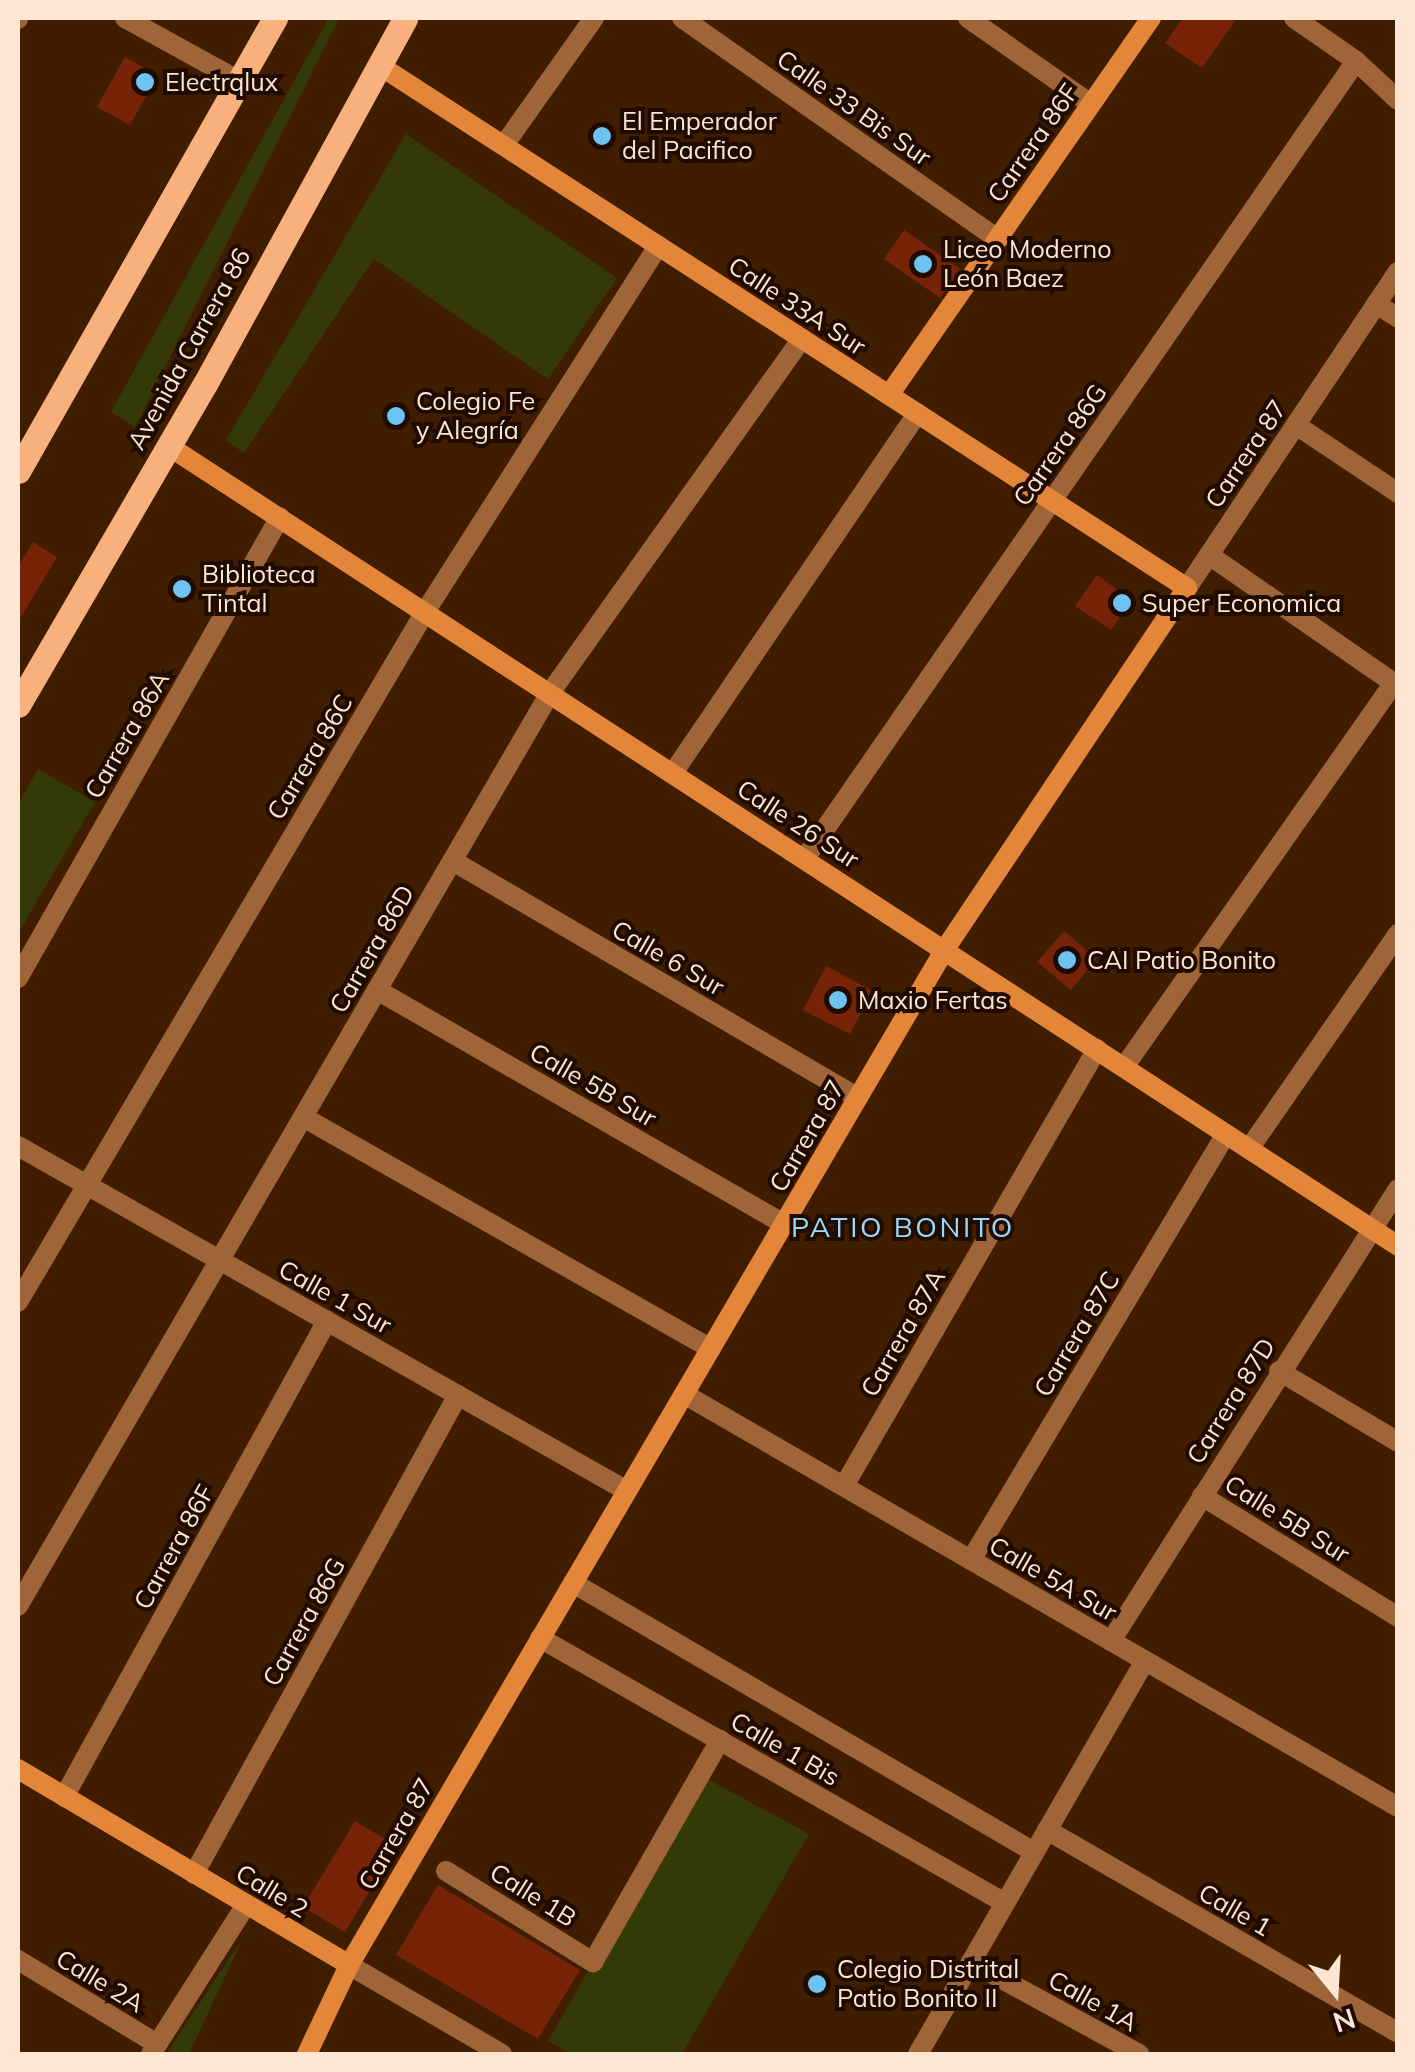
<!DOCTYPE html>
<meta charset="utf-8">
<style>
body{margin:0}
#map{position:relative;width:1415px;height:2072px;overflow:hidden;background:#411d00;font-family:Mulish,sans-serif}
div>[style]{position:absolute}
.green>*{inset:0;background:#343a07}
.building>*{inset:0;background:#772308}
.street>*{height:20px;margin:-10px;padding:0 10px;transform-origin:10px;border-radius:10px;background:#9f6539}
.secondary>*{height:20px;margin:-10px;padding:0 10px;transform-origin:10px;border-radius:10px;background:#e38639}
.primary>*{height:25px;margin:-12.5px;padding:0 12.5px;transform-origin:12.5px;border-radius:12.5px;background:#f8b07c}
.dots>*{width:28px;height:28px;translate:-50% -50%;box-sizing:border-box;border:5px solid #1f0b00;border-radius:50%}
span{translate:-50% -50%;white-space:nowrap;text-align:center;line-height:1.15;-webkit-text-stroke:8px #1f0b00;paint-order:stroke}
.poi-label{font-size:25px;color:#fee6d5}
.left{translate:0 -50%;text-align:left}
.street-label{font-size:25px;color:#fee6d5}
.neighbourhood-label{font-size:28px;color:#9cd7fc;letter-spacing:2.5px}
.frame{position:absolute;inset:0;border:20px solid #fee6d5;pointer-events:none}
.north{position:absolute;left:1285px;top:1942px;width:100px;height:100px;-webkit-text-stroke:8px #1f0b00;paint-order:stroke;rotate:162deg;font-size:28px;font-weight:700;line-height:40px;text-align:center;color:#fee6d5}
.north::after{content:'';display:block;margin:auto;width:35px;height:45px;background:#fee6d5;clip-path:polygon(50% 0,100% 100%,50% 72%,0 100%)}
</style>
<div id="map">
<div class="green">
<div style="clip-path:polygon(329px 18px,339px 18px,135px 427px,111px 412px)"></div>
<div style="clip-path:polygon(406px 134px,617px 278px,548px 379px,374px 259px,244px 453px,226px 440px)"></div>
<div style="clip-path:polygon(38px 769px,95px 802px,18px 934px,18px 804px)"></div>
<div style="clip-path:polygon(700px 1775px,809px 1834px,682px 2054px,571px 2054px,548px 2041px)"></div>
<div style="clip-path:polygon(243px 1938px,189px 2054px,166px 2054px)"></div>
</div>
<div class="building">
<div style="clip-path:polygon(1183px 18px,1237px 18px,1202px 68px,1165px 43px)"></div>
<div style="clip-path:polygon(125px 57px,158px 75px,130px 125px,97px 107px)"></div>
<div style="clip-path:polygon(904px 230px,960px 269px,940px 298px,884px 259px)"></div>
<div style="clip-path:polygon(33px 542px,57px 557px,18px 622px,18px 567px)"></div>
<div style="clip-path:polygon(1097px 575px,1132px 600px,1111px 630px,1075px 606px)"></div>
<div style="clip-path:polygon(1064px 931px,1097px 959px,1071px 990px,1037px 962px)"></div>
<div style="clip-path:polygon(826px 966px,873px 991px,850px 1034px,803px 1010px)"></div>
<div style="clip-path:polygon(355px 1821px,397px 1846px,345px 1932px,303px 1907px)"></div>
<div style="clip-path:polygon(438px 1885px,580px 1970px,538px 2039px,396px 1955px)"></div>
</div>
<div class="street">
<div style="left:125px;top:18px;width:130px;rotate:28.9deg"></div>
<div style="left:682px;top:18px;width:386px;rotate:35deg"></div>
<div style="left:968px;top:18px;width:150px;rotate:35deg"></div>
<div style="left:1294px;top:18px;width:75px;rotate:34.7deg"></div>
<div style="left:1356px;top:61px;width:57px;rotate:42.9deg"></div>
<div style="left:18px;top:19px;width:1px;rotate:-90deg"></div>
<div style="left:504px;top:145px;width:156px;rotate:-54.7deg"></div>
<div style="left:1376px;top:304px;width:26px;rotate:32deg"></div>
<div style="left:1296px;top:425px;width:123px;rotate:33.7deg"></div>
<div style="left:1209px;top:555px;width:230px;rotate:34.7deg"></div>
<div style="left:1187px;top:588px;width:380px;rotate:-56.3deg"></div>
<div style="left:673px;top:773px;width:435px;rotate:-55.8deg"></div>
<div style="left:805px;top:858px;width:969px;rotate:-55.34deg"></div>
<div style="left:453px;top:861px;width:469px;rotate:30.3deg"></div>
<div style="left:18px;top:978px;width:530px;rotate:-60.39deg"></div>
<div style="left:377px;top:990px;width:469px;rotate:29.9deg"></div>
<div style="left:1124px;top:1067px;width:468px;rotate:-54.9deg"></div>
<div style="left:303px;top:1117px;width:469px;rotate:29.6deg"></div>
<div style="left:18px;top:1146px;width:700px;rotate:29.53deg"></div>
<div style="left:1249px;top:1149px;width:262px;rotate:-55.3deg"></div>
<div style="left:18px;top:1302px;width:801px;rotate:-59.47deg"></div>
<div style="left:425px;top:612px;width:434px;rotate:-57.5deg"></div>
<div style="left:1279px;top:1371px;width:139px;rotate:30.8deg"></div>
<div style="left:684px;top:1394px;width:825px;rotate:30.05deg"></div>
<div style="left:844px;top:1486px;width:505px;rotate:-59.93deg"></div>
<div style="left:1202px;top:1496px;width:230px;rotate:31.7deg"></div>
<div style="left:971px;top:1560px;width:496px;rotate:-59.1deg"></div>
<div style="left:573px;top:1583px;width:534px;rotate:30.26deg"></div>
<div style="left:18px;top:1606px;width:1057px;rotate:-59.77deg"></div>
<div style="left:550px;top:693px;width:435px;rotate:-54.6deg"></div>
<div style="left:540px;top:1638px;width:535px;rotate:29.68deg"></div>
<div style="left:1111px;top:1641px;width:535px;rotate:-57.59deg"></div>
<div style="left:64px;top:1797px;width:544px;rotate:-61.08deg"></div>
<div style="left:1047px;top:1830px;width:405px;rotate:30deg"></div>
<div style="left:446px;top:1871px;width:173px;rotate:31.8deg"></div>
<div style="left:593px;top:1962px;width:256px;rotate:-60.2deg"></div>
<div style="left:194px;top:1874px;width:547px;rotate:-61.14deg"></div>
<div style="left:18px;top:1960px;width:162px;rotate:31.1deg"></div>
<div style="left:971px;top:1962px;width:192px;rotate:28.7deg"></div>
<div style="left:349px;top:1965px;width:177px;rotate:30.2deg"></div>
<div style="left:151px;top:2054px;width:177px;rotate:-57.5deg"></div>
<div style="left:918px;top:2054px;width:454px;rotate:-60deg"></div>
</div>
<div class="secondary">
<div style="left:889px;top:395px;width:459px;rotate:-55.2deg"></div>
<div style="left:170px;top:447px;width:1465px;rotate:33.05deg"></div>
<div style="left:18px;top:1769px;width:385px;rotate:30.6deg"></div>
<div style="left:307px;top:2054px;width:98px;rotate:-64.7deg"></div>
<div style="left:349px;top:1965px;width:1178px;rotate:-59.6deg"></div>
<div style="left:945px;top:949px;width:435px;rotate:-56.2deg"></div>
<div style="left:1187px;top:588px;width:962px;rotate:-147.09deg"></div>
</div>
<div class="primary">
<div style="left:18px;top:471px;width:521px;rotate:-60.43deg"></div>
<div style="left:18px;top:705px;width:371px;rotate:-59.8deg"></div>
<div style="left:205px;top:384px;width:417px;rotate:-61.3deg"></div>
</div>
<div class="dots">
<div style="left:145px;top:82px;background:#6ec2f4"></div>
<div style="left:602px;top:136px;background:#6ec2f4"></div>
<div style="left:923px;top:264px;background:#6ec2f4"></div>
<div style="left:396px;top:416px;background:#6ec2f4"></div>
<div style="left:182px;top:589px;background:#6ec2f4"></div>
<div style="left:1122px;top:603px;background:#6ec2f4"></div>
<div style="left:1067px;top:960px;background:#6ec2f4"></div>
<div style="left:838px;top:1000px;background:#6ec2f4"></div>
<div style="left:817px;top:1984px;background:#6ec2f4"></div>
</div>
<div class="poi-label">
<span class="left" style="left:165px;top:82px">Electrqlux</span>
<span class="left" style="left:622px;top:136px">El Emperador<br>del Pacifico</span>
<span class="left" style="left:943px;top:264px">Liceo Moderno<br>León Baez</span>
<span class="left" style="left:416px;top:416px">Colegio Fe<br>y Alegría</span>
<span class="left" style="left:202px;top:589px">Biblioteca<br>Tintal</span>
<span class="left" style="left:1142px;top:603px">Super Economica</span>
<span class="left" style="left:1087px;top:960px">CAI Patio Bonito</span>
<span class="left" style="left:858px;top:1000px">Maxio Fertas</span>
<span class="left" style="left:837px;top:1984px">Colegio Distrital<br>Patio Bonito II</span>
</div>
<div class="street-label">
<span style="left:854px;top:108px;rotate:35deg">Calle 33 Bis Sur</span>
<span style="left:1033px;top:143px;rotate:-55deg">Carrera 86F</span>
<span style="left:797px;top:306px;rotate:33deg">Calle 33A Sur</span>
<span style="left:189px;top:349px;rotate:-61deg">Avenida Carrera 86</span>
<span style="left:1060px;top:445px;rotate:-55deg">Carrera 86G</span>
<span style="left:1246px;top:454px;rotate:-56deg">Carrera 87</span>
<span style="left:127px;top:735px;rotate:-60deg">Carrera 86A</span>
<span style="left:310px;top:757px;rotate:-59deg">Carrera 86C</span>
<span style="left:798px;top:824px;rotate:33deg">Calle 26 Sur</span>
<span style="left:372px;top:949px;rotate:-60deg">Carrera 86D</span>
<span style="left:668px;top:958px;rotate:30deg">Calle 6 Sur</span>
<span style="left:593px;top:1085px;rotate:30deg">Calle 5B Sur</span>
<span style="left:807px;top:1136px;rotate:-60deg">Carrera 87</span>
<span style="left:335px;top:1297px;rotate:29deg">Calle 1 Sur</span>
<span style="left:903px;top:1333px;rotate:-60deg">Carrera 87A</span>
<span style="left:1077px;top:1334px;rotate:-59deg">Carrera 87C</span>
<span style="left:1231px;top:1401px;rotate:-58deg">Carrera 87D</span>
<span style="left:1287px;top:1519px;rotate:32deg">Calle 5B Sur</span>
<span style="left:174px;top:1547px;rotate:-61deg">Carrera 86F</span>
<span style="left:1053px;top:1579px;rotate:30deg">Calle 5A Sur</span>
<span style="left:304px;top:1622px;rotate:-61deg">Carrera 86G</span>
<span style="left:785px;top:1749px;rotate:30deg">Calle 1 Bis</span>
<span style="left:396px;top:1834px;rotate:-60deg">Carrera 87</span>
<span style="left:272px;top:1891px;rotate:31deg">Calle 2</span>
<span style="left:533px;top:1895px;rotate:32deg">Calle 1B</span>
<span style="left:1235px;top:1910px;rotate:30deg">Calle 1</span>
<span style="left:100px;top:1981px;rotate:31deg">Calle 2A</span>
<span style="left:1093px;top:2001px;rotate:29deg">Calle 1A</span>
</div>
<div class="neighbourhood-label">
<span style="left:903px;top:1227px">PATIO BONITO</span>
</div>
<div class="frame"></div>
<div class="north">N</div>
</div>
